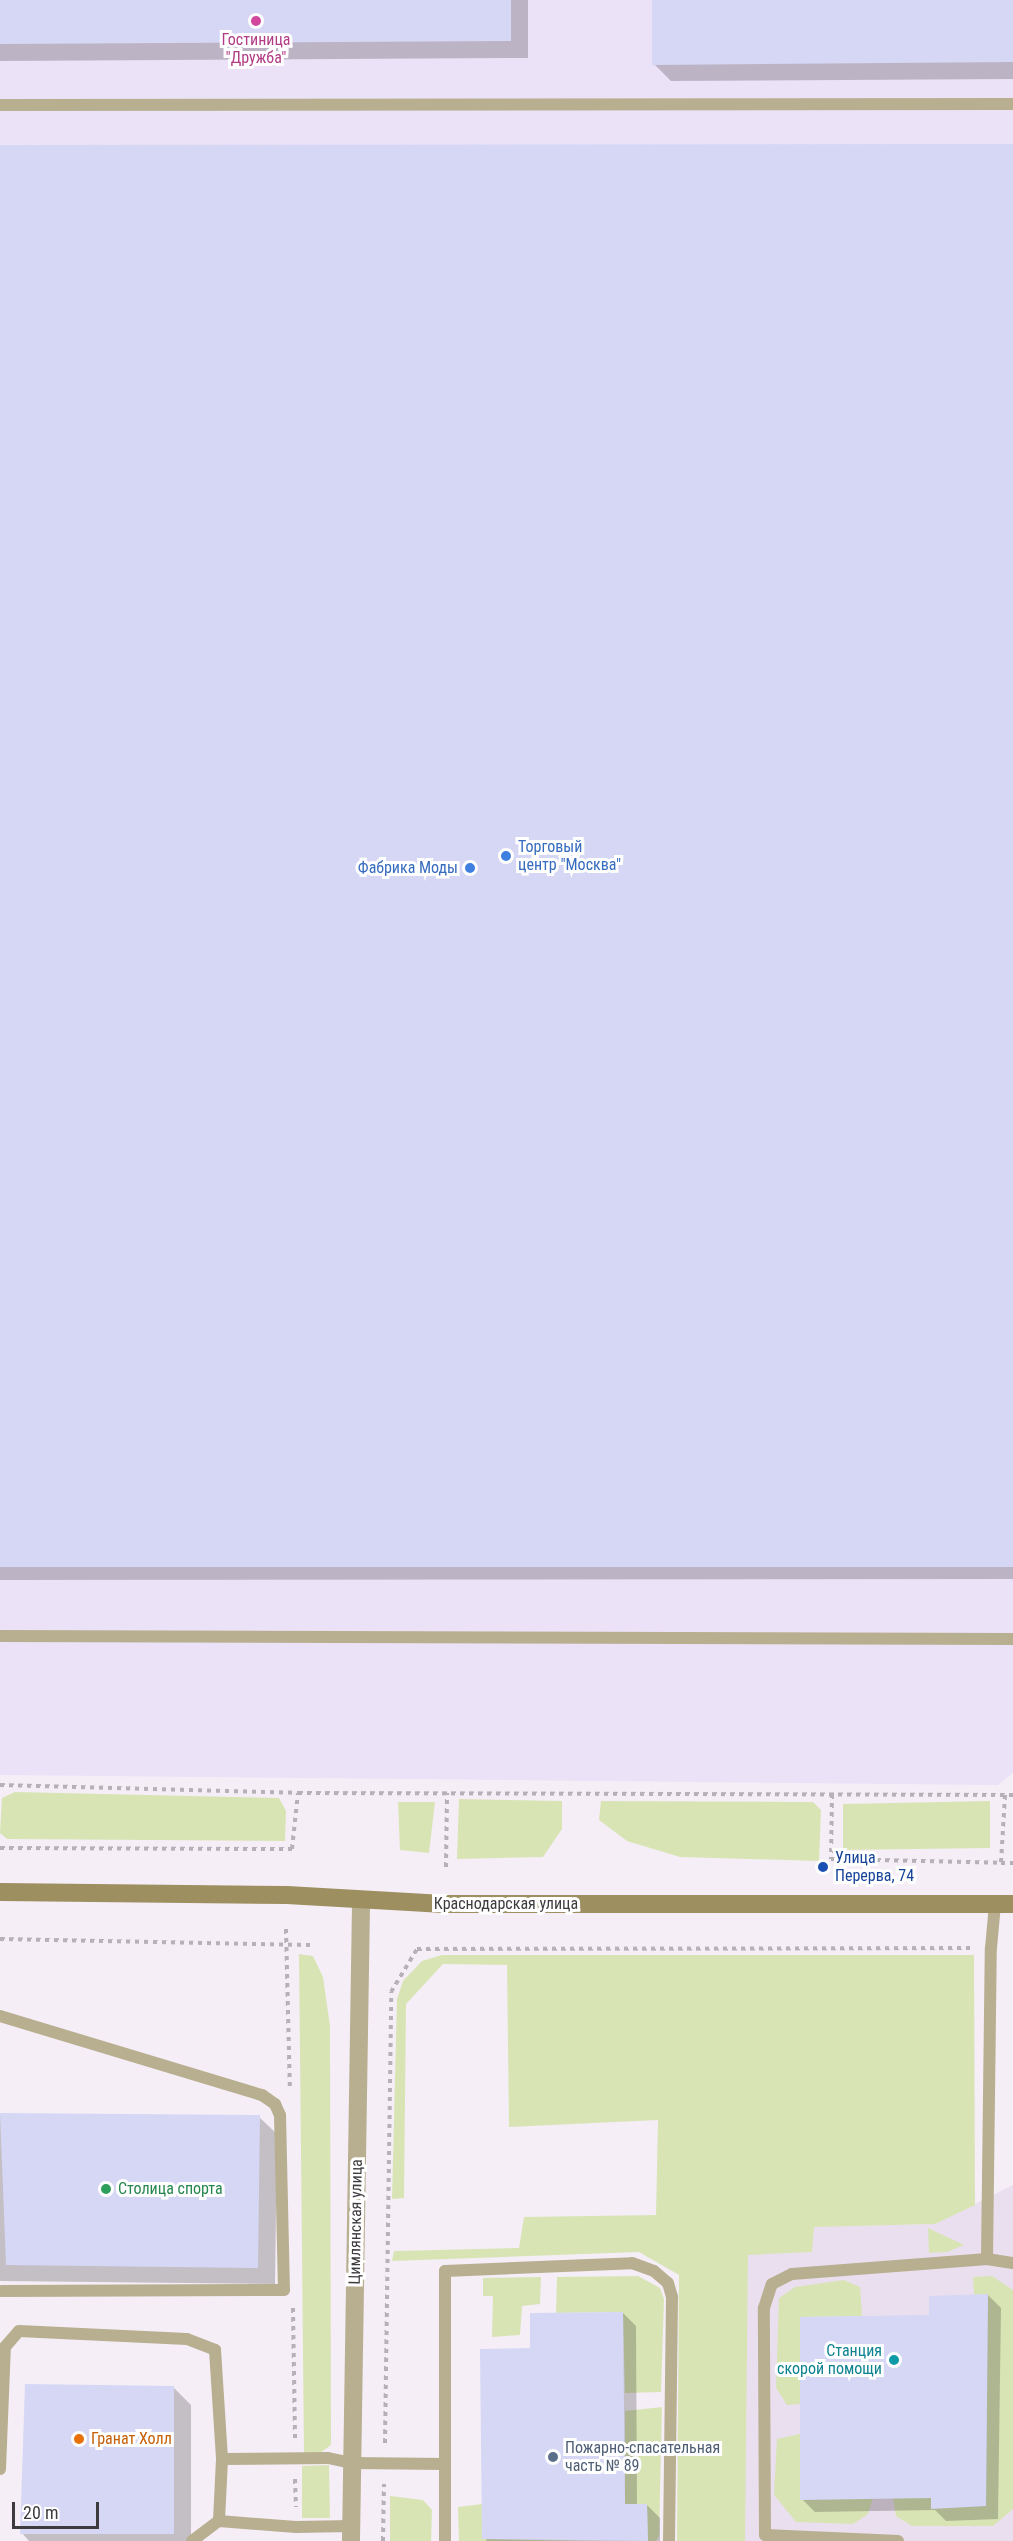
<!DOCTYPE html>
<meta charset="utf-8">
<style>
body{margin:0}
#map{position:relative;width:1013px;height:2541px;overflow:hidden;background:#f5eef7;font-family:"Roboto Condensed",sans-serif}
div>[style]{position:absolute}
.commercial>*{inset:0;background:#ebe2f7}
.built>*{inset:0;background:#eadfee}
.green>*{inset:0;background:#d9e4b5}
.shadow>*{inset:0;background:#0003}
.building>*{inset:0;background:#d5d7f4}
.path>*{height:4px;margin-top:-2px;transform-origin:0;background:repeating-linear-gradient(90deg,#b6b1b8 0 4.5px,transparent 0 9px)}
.lane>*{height:12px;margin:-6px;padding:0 6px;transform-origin:6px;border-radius:6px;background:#b8af90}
.street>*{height:18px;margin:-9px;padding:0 9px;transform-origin:9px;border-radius:9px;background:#b8af90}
.secondary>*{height:18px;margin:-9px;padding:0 9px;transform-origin:9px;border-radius:9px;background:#9d8f60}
.dots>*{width:16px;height:16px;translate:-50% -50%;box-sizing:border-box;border:3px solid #fff;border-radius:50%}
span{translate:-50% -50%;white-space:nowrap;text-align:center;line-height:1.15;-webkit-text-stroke:6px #fff;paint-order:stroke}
.hotel-label{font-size:16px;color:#b23c85}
.shop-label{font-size:16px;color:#366cbe}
.left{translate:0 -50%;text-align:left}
.right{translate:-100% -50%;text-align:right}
.transit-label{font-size:16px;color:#164399}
.street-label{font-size:16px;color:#3e3b3f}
.leisure-label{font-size:16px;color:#27864d}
.culture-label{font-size:16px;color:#0d838f}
.food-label{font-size:16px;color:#c56008}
.service-label{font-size:16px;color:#4e5e75}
.scale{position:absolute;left:12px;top:2502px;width:87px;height:27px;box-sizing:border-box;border:3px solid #3e3b3f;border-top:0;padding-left:8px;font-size:18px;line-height:21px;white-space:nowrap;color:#3e3b3f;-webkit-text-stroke:4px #fff;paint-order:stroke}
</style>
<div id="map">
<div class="commercial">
<div style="clip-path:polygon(0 0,1013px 0,1013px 1773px,998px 1785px,0 1775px)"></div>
</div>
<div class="built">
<div style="clip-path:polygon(1013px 2185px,1013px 2541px,734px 2541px,737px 2228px,935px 2224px)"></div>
</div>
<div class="green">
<div style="clip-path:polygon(15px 1792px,279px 1798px,286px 1811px,285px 1841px,7px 1839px,0 1833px,2px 1798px)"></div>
<div style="clip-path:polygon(459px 1799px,562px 1801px,562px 1829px,543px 1857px,457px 1859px)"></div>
<div style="clip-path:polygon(601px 1801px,813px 1802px,821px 1810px,819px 1861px,680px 1857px,627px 1841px,599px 1820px)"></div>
<div style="clip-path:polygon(990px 1801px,990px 1848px,843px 1850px,843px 1804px)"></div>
<div style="clip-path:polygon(398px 1802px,435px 1802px,429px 1853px,400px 1850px)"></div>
<div style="clip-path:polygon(299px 1954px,313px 1956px,323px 1977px,330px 2026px,331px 2445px,320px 2453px,304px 2453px)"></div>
<div style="clip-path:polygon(442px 1955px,974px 1955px,975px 2205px,935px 2224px,814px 2227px,812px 2252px,748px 2255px,745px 2541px,677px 2541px,679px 2275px,639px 2252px,392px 2261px,394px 2251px,519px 2248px,524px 2217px,656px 2215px,658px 2120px,509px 2127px,507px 1965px,443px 1964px,406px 2004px,404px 2198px,392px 2199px,397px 1999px,403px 1981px,422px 1961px)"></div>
<div style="clip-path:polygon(928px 2228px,964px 2245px,947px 2252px,929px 2253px)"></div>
<div style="clip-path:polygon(638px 2276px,660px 2288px,664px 2299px,661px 2392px,625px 2393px,623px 2312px,556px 2313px,557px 2277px)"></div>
<div style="clip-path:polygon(992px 2276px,1013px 2290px,1013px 2509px,993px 2526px,912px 2526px,896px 2516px,893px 2498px,931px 2498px,931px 2508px,986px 2506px,988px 2294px,974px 2295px,973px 2277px)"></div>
<div style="clip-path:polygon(541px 2277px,540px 2304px,522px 2306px,520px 2335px,492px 2337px,493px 2296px,483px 2296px,483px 2278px)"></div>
<div style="clip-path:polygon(844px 2280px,860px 2287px,862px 2316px,800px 2317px,800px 2404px,787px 2405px,776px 2388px,779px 2298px,795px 2287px)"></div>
<div style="clip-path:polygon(662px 2407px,659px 2536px,656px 2541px,648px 2541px,647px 2504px,625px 2504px,625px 2411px)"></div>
<div style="clip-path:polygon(800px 2434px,801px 2500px,873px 2498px,868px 2514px,853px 2524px,796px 2522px,774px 2495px,777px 2439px)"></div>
<div style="clip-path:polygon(329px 2465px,330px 2518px,302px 2518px,302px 2466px)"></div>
<div style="clip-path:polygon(390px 2496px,423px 2500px,432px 2510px,431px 2541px,390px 2541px)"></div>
<div style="clip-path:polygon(482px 2504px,483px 2539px,587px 2541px,459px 2541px,458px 2507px)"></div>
</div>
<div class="shadow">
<div style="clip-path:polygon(0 0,528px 0,528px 58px,0 61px)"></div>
<div style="clip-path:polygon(653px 0,1013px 0,1013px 79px,671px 81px,654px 64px)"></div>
<div style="clip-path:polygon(0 146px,1013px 146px,1013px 1579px,0 1580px)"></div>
<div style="clip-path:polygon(0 2115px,259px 2117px,277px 2134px,275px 2284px,0 2281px)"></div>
<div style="clip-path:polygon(988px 2295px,1001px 2308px,998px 2519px,946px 2521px,935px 2510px,815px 2512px,802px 2499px,930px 2316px)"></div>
<div style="clip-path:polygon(623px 2313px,636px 2326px,637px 2505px,647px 2505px,660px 2518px,660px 2541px,486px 2541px,532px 2349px)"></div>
<div style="clip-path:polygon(174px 2388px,191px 2405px,191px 2541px,29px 2541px,22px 2533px)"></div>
</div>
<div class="building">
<div style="clip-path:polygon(0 0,511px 0,511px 41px,0 44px)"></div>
<div style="clip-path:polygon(652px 0,1013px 0,1013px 62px,652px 65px)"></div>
<div style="clip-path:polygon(1013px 144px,1013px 1567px,0 1567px,0 145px)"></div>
<div style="clip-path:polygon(0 2113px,260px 2115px,258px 2268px,6px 2265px)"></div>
<div style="clip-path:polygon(988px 2294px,986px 2506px,931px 2509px,931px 2498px,800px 2500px,800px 2317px,929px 2315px,929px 2296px)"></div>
<div style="clip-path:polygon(623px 2312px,625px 2504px,647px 2504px,648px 2541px,482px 2539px,480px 2349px,530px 2348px,530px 2313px)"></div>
<div style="clip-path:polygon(25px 2384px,174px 2386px,174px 2534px,20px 2534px)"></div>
</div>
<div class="path">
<div style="left:0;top:1785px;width:298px;rotate:1.5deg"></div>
<div style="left:298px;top:1793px;width:715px;rotate:0.16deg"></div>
<div style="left:832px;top:1794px;width:65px;rotate:90.9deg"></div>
<div style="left:831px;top:1859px;width:170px;rotate:1.3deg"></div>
<div style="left:1005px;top:1795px;width:68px;rotate:93.4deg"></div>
<div style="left:1001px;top:1863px;width:12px"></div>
<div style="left:0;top:1848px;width:292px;rotate:0.2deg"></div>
<div style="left:292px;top:1849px;width:56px;rotate:-83.9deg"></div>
<div style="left:446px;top:1867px;width:74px;rotate:-89.2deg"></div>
<div style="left:286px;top:1929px;width:161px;rotate:88.6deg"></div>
<div style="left:0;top:1939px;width:310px;rotate:1.1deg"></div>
<div style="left:293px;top:2308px;width:130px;rotate:89.1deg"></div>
<div style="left:385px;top:2443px;width:451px;rotate:-89.2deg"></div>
<div style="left:391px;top:1992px;width:50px;rotate:-58.8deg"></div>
<div style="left:417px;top:1949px;width:553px;rotate:-0.1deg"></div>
<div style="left:295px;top:2479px;width:28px;rotate:88deg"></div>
<div style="left:383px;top:2541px;width:57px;rotate:-89deg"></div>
</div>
<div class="lane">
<div style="left:0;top:105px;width:1013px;rotate:-0.06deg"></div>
<div style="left:0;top:1636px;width:1013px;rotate:0.17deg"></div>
<div style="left:0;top:2016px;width:274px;rotate:16.8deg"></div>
<div style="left:262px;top:2095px;width:16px;rotate:35deg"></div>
<div style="left:275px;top:2104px;width:12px;rotate:66deg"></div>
<div style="left:280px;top:2115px;width:175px;rotate:88.7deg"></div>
<div style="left:284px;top:2290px;width:282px;rotate:179.8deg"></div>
<div style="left:987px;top:2259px;width:311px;rotate:-89.3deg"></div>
<div style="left:991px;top:1948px;width:44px;rotate:-84.8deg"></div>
<div style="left:222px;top:2459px;width:106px;rotate:-0.5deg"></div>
<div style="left:328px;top:2458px;width:25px;rotate:12deg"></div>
<div style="left:352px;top:2463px;width:93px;rotate:0.6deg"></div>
<div style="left:0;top:2469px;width:122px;rotate:-87.7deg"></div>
<div style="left:5px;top:2347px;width:21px;rotate:-49deg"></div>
<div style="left:19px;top:2331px;width:168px;rotate:2.7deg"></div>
<div style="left:187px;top:2339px;width:30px;rotate:21deg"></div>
<div style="left:215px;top:2350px;width:109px;rotate:86.3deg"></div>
<div style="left:222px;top:2459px;width:62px;rotate:92.8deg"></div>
<div style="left:192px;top:2541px;width:34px;rotate:-37deg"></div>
<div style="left:219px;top:2521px;width:77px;rotate:4.5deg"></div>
<div style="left:296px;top:2527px;width:56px;rotate:-1deg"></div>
<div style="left:445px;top:2541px;width:270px;rotate:-90deg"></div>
<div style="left:445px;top:2271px;width:187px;rotate:-2.4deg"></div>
<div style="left:632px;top:2263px;width:23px;rotate:20deg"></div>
<div style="left:654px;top:2271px;width:18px;rotate:41deg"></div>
<div style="left:668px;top:2283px;width:15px;rotate:74deg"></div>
<div style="left:672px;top:2297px;width:244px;rotate:90.7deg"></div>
<div style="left:898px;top:2541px;width:133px;rotate:-177.4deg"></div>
<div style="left:765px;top:2535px;width:227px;rotate:-90.3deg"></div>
<div style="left:764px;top:2308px;width:25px;rotate:-72deg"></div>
<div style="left:772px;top:2284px;width:22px;rotate:-27deg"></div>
<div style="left:792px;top:2274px;width:196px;rotate:-4.4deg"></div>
<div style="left:987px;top:2259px;width:26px;rotate:9deg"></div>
</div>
<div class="street">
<div style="left:351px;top:2541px;width:639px;rotate:-89.1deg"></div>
</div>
<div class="secondary">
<div style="left:0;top:1892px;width:287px;rotate:0.6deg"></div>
<div style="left:287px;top:1895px;width:157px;rotate:3.3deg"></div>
<div style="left:444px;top:1904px;width:569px"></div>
</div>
<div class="dots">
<div style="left:256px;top:21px;background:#d1479c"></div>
<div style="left:506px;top:856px;background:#3f7fe0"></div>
<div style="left:470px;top:868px;background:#3f7fe0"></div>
<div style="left:823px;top:1867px;background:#1a4fb4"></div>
<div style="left:106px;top:2189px;background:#2e9e5b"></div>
<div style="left:894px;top:2360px;background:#0f9aa8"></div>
<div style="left:79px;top:2439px;background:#e8710a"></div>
<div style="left:553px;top:2457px;background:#5c6f8a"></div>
</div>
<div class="hotel-label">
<span style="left:256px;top:49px">Гостиница<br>"Дружба"</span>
</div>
<div class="shop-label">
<span class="left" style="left:518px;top:856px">Торговый<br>центр "Москва"</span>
<span class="right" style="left:458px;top:868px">Фабрика Моды</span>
</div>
<div class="transit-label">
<span class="left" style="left:835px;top:1867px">Улица<br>Перерва, 74</span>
</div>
<div class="street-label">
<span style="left:506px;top:1904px">Краснодарская улица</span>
<span style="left:356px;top:2222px;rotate:-89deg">Цимлянская улица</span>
</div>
<div class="leisure-label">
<span class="left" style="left:118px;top:2189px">Столица спорта</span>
</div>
<div class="culture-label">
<span class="right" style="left:882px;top:2360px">Станция<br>скорой помощи</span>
</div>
<div class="food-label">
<span class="left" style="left:91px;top:2439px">Гранат Холл</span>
</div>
<div class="service-label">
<span class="left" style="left:565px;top:2457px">Пожарно-спасательная<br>часть № 89</span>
</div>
<div class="scale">20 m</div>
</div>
